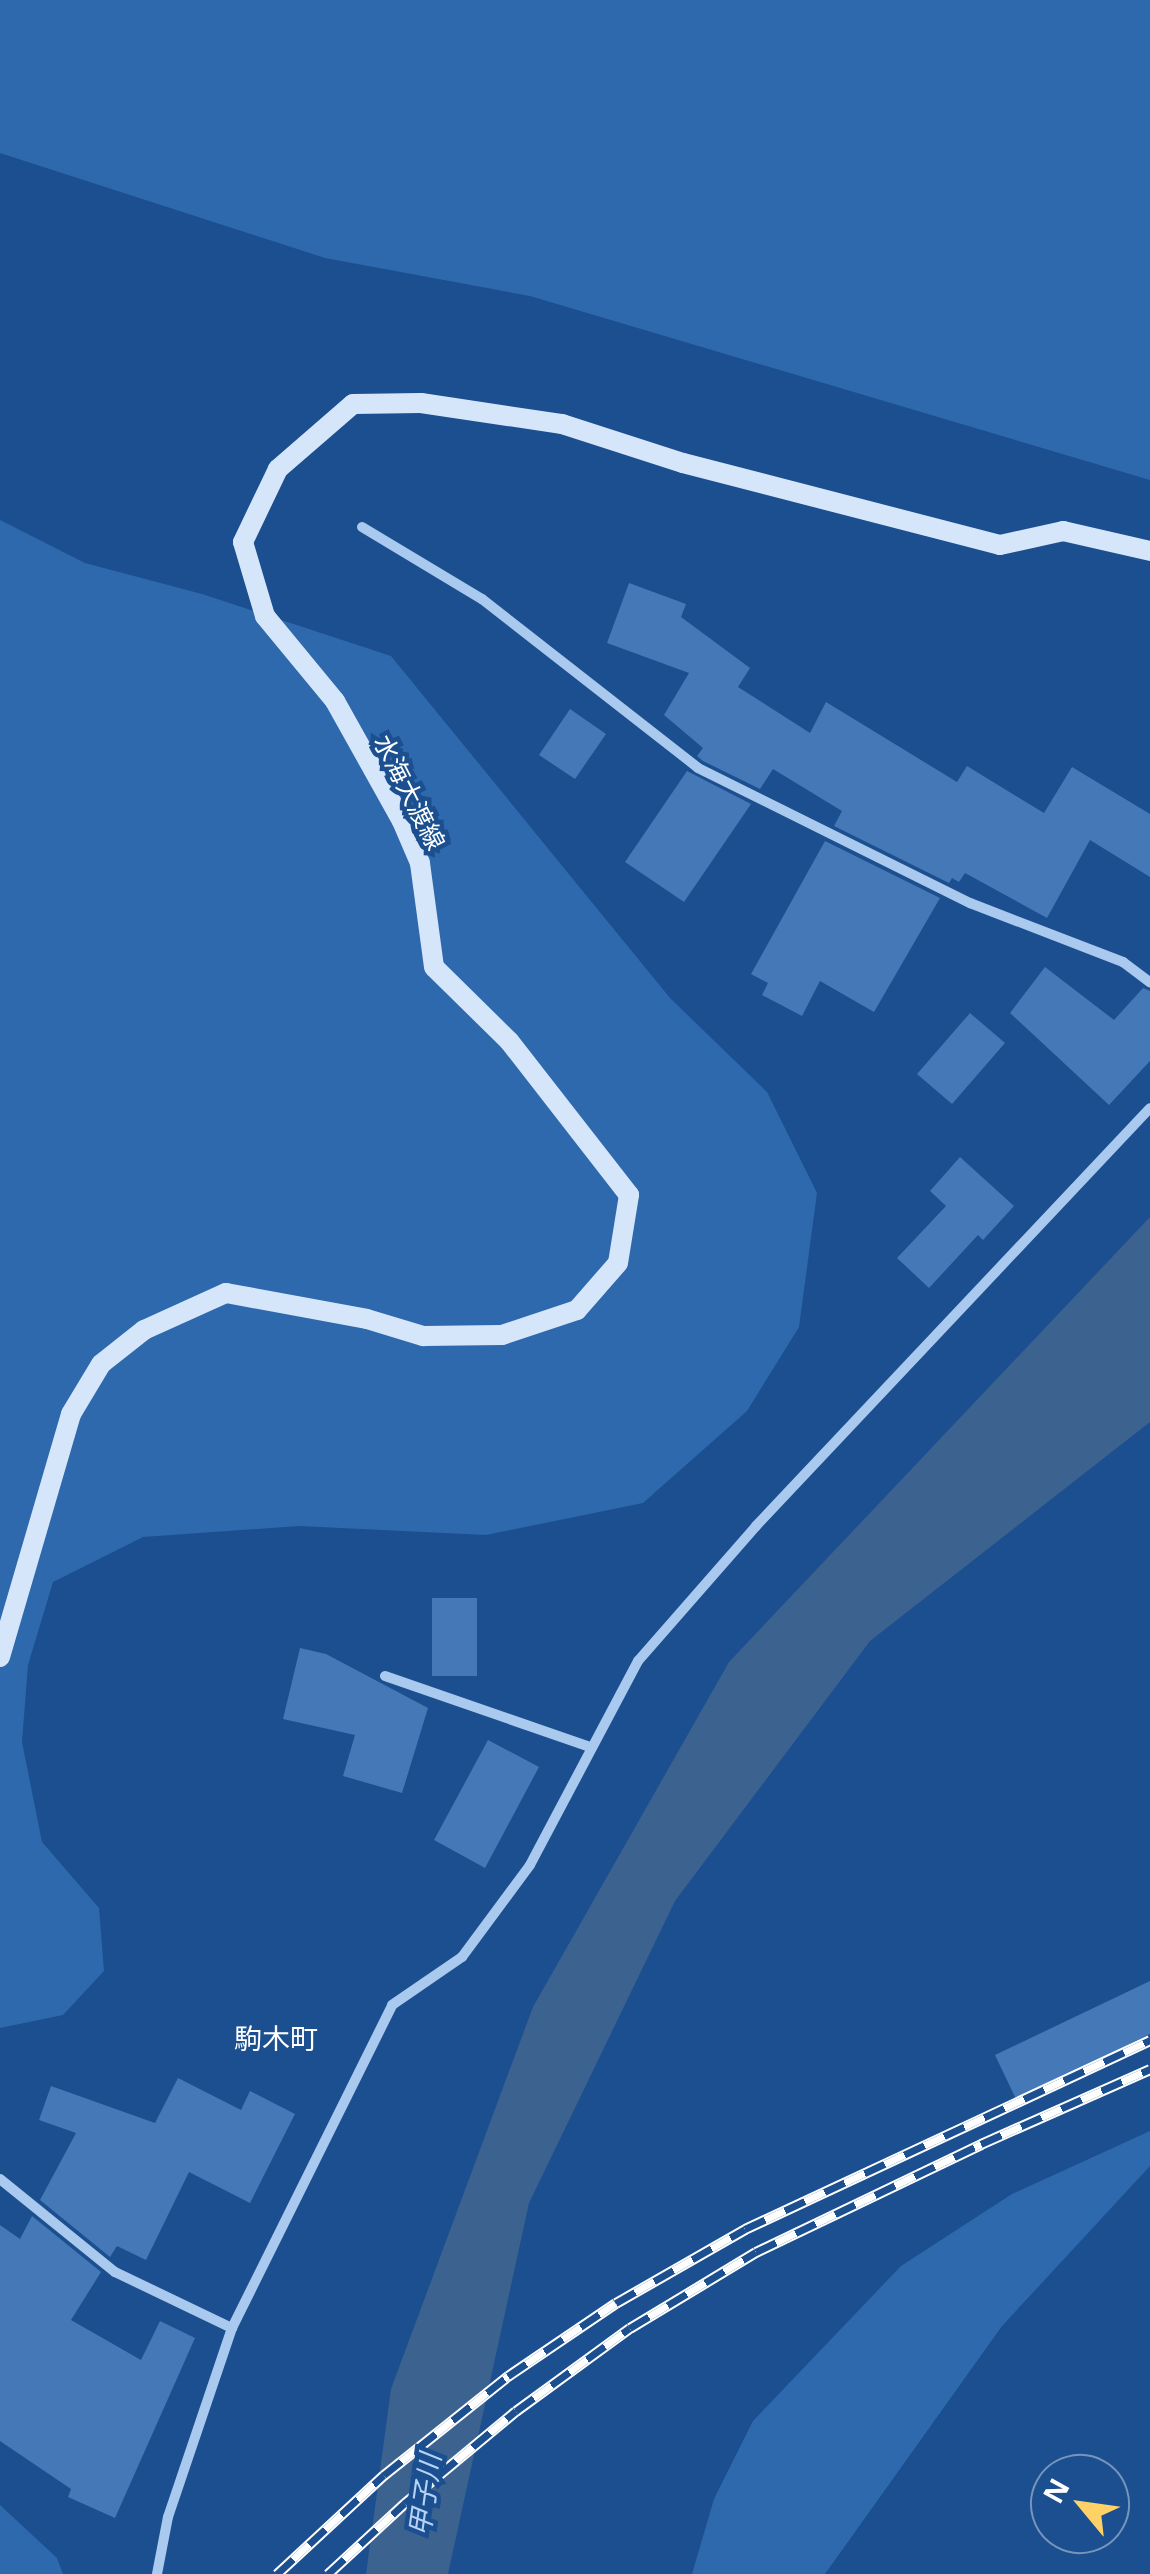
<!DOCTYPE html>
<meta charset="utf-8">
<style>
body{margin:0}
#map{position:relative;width:1150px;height:2574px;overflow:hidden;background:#1b4f8f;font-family:"Noto Sans","Noto Sans JP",sans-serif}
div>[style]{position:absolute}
.green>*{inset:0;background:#2e69ad}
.water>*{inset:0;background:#3c6290}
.building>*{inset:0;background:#4478b7}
.street>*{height:10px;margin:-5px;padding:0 5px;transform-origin:5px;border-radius:5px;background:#a9c9ee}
.secondary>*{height:20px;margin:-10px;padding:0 10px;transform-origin:10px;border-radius:10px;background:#d6e6fa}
.rail>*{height:11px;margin-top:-5.5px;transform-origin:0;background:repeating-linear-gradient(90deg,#1b4f8f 0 22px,#fff 0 44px);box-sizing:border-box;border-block:2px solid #fff}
span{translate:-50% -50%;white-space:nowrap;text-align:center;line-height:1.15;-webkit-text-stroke:9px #1b4f8f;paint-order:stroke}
.street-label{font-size:25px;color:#fff}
.neighbourhood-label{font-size:28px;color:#fff}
.water-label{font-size:28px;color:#b5d3f5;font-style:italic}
.north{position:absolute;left:1030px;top:2454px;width:100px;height:100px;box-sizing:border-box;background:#1b4f8f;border:2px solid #7695bc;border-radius:50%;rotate:299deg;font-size:28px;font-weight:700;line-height:40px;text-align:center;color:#fff}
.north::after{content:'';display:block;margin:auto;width:35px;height:45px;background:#ffd166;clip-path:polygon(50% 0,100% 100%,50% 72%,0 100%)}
</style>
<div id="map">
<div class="green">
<div style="clip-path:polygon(0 0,1150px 0,1150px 480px,530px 296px,325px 258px,0 153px)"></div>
<div style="clip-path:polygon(0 520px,85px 563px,202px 594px,391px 656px,670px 998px,767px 1092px,817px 1193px,799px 1327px,747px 1411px,643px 1503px,486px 1535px,299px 1526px,143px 1537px,53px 1582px,28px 1665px,22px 1742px,42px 1842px,99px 1908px,104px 1971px,63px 2015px,0 2028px)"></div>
<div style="clip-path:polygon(1150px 2131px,1150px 2166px,1002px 2326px,825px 2574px,692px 2574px,714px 2499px,753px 2421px,901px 2266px,1012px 2194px)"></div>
<div style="clip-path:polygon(0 2505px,57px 2558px,63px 2574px,0 2574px)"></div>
</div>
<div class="water">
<div style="clip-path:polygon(1150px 1217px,1150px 1422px,870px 1641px,675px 1901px,529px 2203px,448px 2574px,366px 2574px,391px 2389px,533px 2007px,729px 1662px)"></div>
</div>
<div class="building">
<div style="clip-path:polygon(629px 583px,686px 604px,681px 617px,750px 668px,738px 687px,810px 733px,826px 702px,957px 782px,967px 766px,1044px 813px,1072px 767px,1150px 814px,1150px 877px,1090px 840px,1047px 918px,965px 873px,959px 882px,952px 878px,949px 883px,834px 826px,842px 811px,773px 769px,760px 789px,703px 761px,697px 756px,703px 748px,664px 715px,689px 673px,607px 643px)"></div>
<div style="clip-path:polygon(570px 709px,606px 734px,575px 779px,539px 755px)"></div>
<div style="clip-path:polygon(687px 771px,751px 804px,684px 902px,625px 862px)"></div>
<div style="clip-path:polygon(825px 841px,940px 898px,874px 1012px,820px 981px,802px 1016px,762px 995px,768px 983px,751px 974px)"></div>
<div style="clip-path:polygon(1045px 967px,1114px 1020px,1143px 988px,1150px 991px,1150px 1061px,1109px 1105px,1010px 1013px)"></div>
<div style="clip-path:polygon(970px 1013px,1005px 1043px,952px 1104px,917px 1074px)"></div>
<div style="clip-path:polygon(960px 1157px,1014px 1206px,983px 1240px,978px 1235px,929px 1288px,897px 1258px,946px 1206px,930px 1191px)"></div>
<div style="clip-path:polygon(432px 1598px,477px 1598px,477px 1676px,432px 1676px)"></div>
<div style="clip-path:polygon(300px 1648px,326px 1654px,428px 1708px,402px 1793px,343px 1776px,355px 1735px,283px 1719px)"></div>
<div style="clip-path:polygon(488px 1740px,539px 1767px,485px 1868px,434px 1840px)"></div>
<div style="clip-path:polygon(1150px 1981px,1150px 2034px,1016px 2099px,995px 2055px)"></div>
<div style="clip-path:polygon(178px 2078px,241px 2110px,250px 2091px,295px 2114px,250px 2203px,189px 2172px,146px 2260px,117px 2246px,110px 2257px,40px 2200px,76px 2133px,39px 2120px,51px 2086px,155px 2123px)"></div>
<div style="clip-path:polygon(32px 2216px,101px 2272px,71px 2320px,141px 2360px,160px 2321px,195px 2338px,115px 2518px,68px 2497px,71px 2489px,0 2441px,0 2225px,20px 2239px)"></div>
</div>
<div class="street">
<div style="left:362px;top:527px;width:140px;rotate:31deg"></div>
<div style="left:482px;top:599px;width:274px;rotate:38deg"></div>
<div style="left:698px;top:768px;width:304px;rotate:26.4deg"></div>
<div style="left:970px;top:903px;width:164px;rotate:21.1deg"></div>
<div style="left:1123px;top:962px;width:34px;rotate:37deg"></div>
<div style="left:385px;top:1676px;width:217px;rotate:19.1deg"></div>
<div style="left:0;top:2179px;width:148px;rotate:39deg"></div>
<div style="left:115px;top:2272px;width:130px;rotate:25.6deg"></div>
<div style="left:157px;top:2574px;width:58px;rotate:-79.1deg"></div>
<div style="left:168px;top:2517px;width:200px;rotate:-71.3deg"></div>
<div style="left:232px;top:2328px;width:360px;rotate:-63.6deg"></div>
<div style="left:392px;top:2005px;width:85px;rotate:-34.4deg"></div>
<div style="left:462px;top:1957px;width:114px;rotate:-53.5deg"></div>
<div style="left:530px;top:1865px;width:231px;rotate:-62.1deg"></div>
<div style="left:638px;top:1661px;width:179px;rotate:-48.8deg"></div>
<div style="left:756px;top:1526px;width:574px;rotate:-46.69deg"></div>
</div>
<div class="secondary">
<div style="left:0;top:1657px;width:253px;rotate:-73.7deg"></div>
<div style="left:71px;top:1414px;width:58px;rotate:-59deg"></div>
<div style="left:101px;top:1364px;width:55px;rotate:-38.3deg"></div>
<div style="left:144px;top:1330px;width:90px;rotate:-24.3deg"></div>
<div style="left:226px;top:1293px;width:143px;rotate:10.4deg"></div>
<div style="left:367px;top:1319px;width:59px;rotate:16.9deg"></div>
<div style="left:423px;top:1336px;width:79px;rotate:-0.7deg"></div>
<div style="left:502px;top:1335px;width:79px;rotate:-18.4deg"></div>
<div style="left:577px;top:1310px;width:62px;rotate:-48.9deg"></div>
<div style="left:618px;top:1263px;width:69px;rotate:-80.8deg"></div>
<div style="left:629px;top:1195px;width:195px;rotate:-127.9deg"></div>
<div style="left:509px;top:1041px;width:105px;rotate:-135.4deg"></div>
<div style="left:434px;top:967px;width:105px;rotate:-97.7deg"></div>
<div style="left:420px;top:863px;width:46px;rotate:-113.2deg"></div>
<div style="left:402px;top:821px;width:137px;rotate:-119.2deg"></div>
<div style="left:335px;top:701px;width:110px;rotate:-129.5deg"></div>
<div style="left:265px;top:616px;width:77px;rotate:-106.6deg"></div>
<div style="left:243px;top:542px;width:81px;rotate:-64.4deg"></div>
<div style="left:278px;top:469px;width:99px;rotate:-40.9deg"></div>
<div style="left:353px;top:404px;width:68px;rotate:-0.8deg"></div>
<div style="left:421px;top:403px;width:143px;rotate:8.5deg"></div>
<div style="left:562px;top:424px;width:127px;rotate:17.9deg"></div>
<div style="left:683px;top:463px;width:327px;rotate:14.5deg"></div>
<div style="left:1000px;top:545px;width:65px;rotate:-12.5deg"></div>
<div style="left:1063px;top:531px;width:89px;rotate:12.9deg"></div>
</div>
<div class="rail">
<div style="left:277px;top:2574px;width:146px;rotate:-42.8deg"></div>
<div style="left:384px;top:2475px;width:159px;rotate:-38.6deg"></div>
<div style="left:508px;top:2376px;width:130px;rotate:-34.1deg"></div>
<div style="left:616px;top:2303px;width:149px;rotate:-29.8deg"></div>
<div style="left:745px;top:2229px;width:447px;rotate:-25deg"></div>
<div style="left:328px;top:2574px;width:105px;rotate:-42.7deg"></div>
<div style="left:405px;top:2503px;width:144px;rotate:-39.7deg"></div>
<div style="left:516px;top:2411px;width:141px;rotate:-36.1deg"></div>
<div style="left:630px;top:2328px;width:147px;rotate:-31.1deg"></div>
<div style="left:756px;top:2252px;width:250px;rotate:-25.6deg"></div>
<div style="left:981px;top:2144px;width:185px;rotate:-23.9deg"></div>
</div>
<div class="street-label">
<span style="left:410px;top:792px;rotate:63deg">水海大渡線</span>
</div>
<div class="neighbourhood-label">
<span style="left:276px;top:2038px">駒木町</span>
</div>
<div class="water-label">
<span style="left:424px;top:2495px;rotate:-82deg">甲子川</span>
</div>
<div class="north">N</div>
</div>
